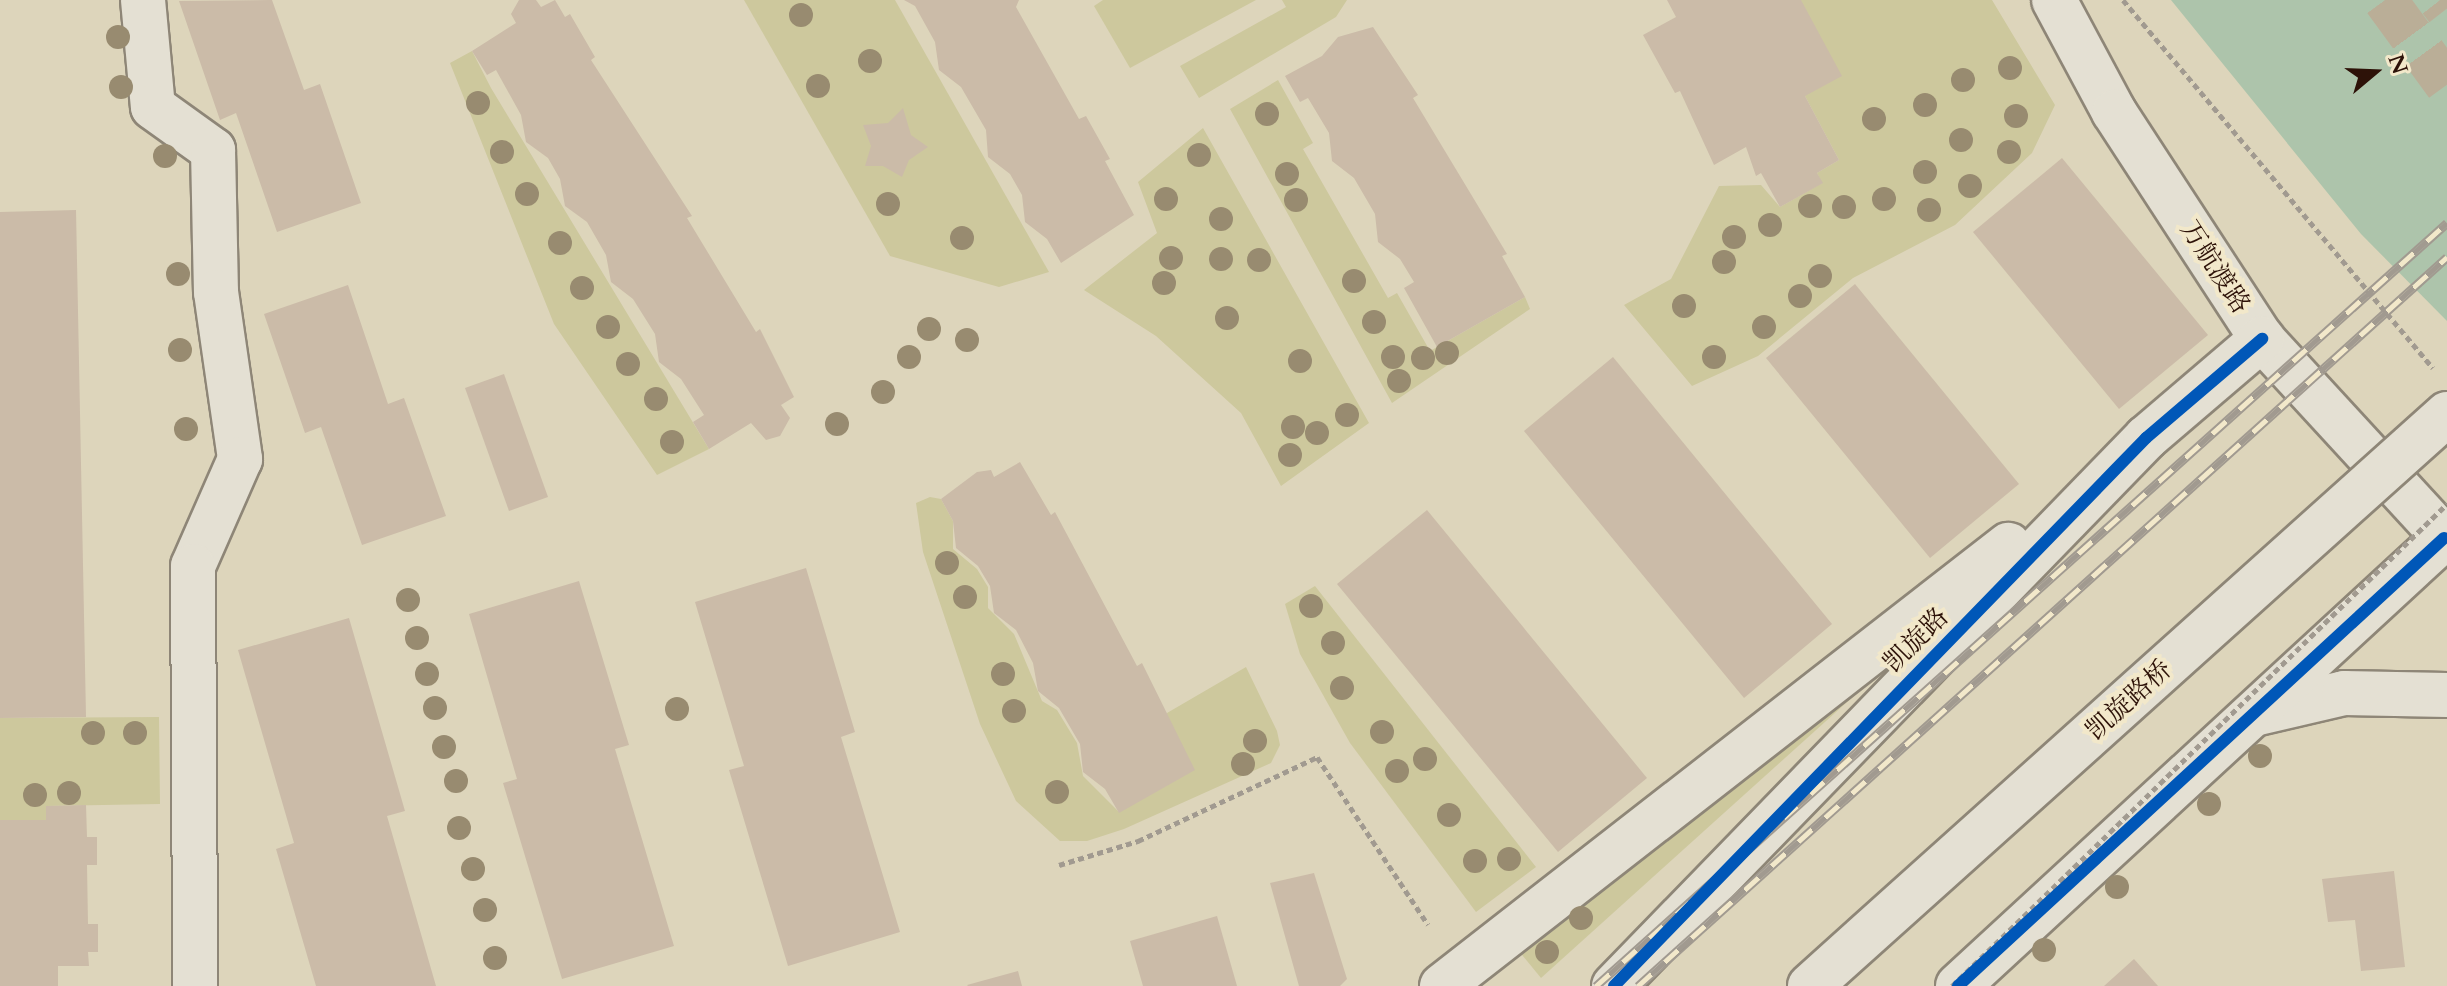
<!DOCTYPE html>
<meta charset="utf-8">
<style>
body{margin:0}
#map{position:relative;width:2447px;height:986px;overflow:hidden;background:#ddd5bb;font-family:Cardo,"Noto Serif SC",serif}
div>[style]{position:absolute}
.green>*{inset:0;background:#cdc89d}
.water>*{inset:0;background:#adc4ab}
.building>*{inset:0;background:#cbbba8}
.highway-tunnel>*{height:44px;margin-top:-22px;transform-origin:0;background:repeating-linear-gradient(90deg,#baae97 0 44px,transparent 0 66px)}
.path>*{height:5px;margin-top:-2.5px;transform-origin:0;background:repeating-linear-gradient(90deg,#a19a90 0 6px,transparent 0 10px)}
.roads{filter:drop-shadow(2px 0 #8e8677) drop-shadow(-2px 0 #8e8677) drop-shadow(0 2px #8e8677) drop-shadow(0 -2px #8e8677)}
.minor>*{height:44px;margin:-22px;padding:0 22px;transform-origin:22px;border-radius:22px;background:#e4e0d3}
.rail>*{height:9px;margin-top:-4.5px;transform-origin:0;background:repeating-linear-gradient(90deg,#f2e8ca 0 18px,#a19a90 0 36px);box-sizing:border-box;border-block:2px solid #a19a90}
.path-bridge>*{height:5px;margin-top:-2.5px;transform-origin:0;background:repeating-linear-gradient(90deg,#a19a90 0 6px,transparent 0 10px)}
.bridges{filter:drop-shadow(2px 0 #8e8677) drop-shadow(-2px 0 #8e8677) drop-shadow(0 2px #8e8677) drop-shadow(0 -2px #8e8677)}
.minor-bridge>*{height:44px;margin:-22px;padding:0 22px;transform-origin:22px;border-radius:22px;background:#e4e0d3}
.cycleway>*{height:12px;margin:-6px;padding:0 6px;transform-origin:6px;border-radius:6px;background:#0057b8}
.trees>*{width:24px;height:24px;margin:-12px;border-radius:50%;background:#988b70}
span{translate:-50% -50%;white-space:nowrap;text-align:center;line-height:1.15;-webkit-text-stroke:8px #f2e8ca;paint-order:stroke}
.street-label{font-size:26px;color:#2d1208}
.north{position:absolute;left:2335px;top:32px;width:80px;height:80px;-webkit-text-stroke:6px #f2e8ca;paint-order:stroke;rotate:71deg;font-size:22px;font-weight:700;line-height:32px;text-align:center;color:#2d1208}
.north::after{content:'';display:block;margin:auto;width:28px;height:36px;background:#2d1208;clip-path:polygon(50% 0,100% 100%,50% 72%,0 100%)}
</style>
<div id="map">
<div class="green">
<div style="clip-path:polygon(744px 0,895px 0,1049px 272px,999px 287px,890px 256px)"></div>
<div style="clip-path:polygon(1103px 0,1256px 0,1130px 68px,1094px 6px)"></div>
<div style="clip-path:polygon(1282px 0,1347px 0,1336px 17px,1199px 98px,1180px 66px,1286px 7px)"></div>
<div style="clip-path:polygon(1801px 0,1992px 0,2055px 105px,2032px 153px,1955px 225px,1853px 278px,1758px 356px,1692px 386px,1624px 305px,1671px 279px,1719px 186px,1761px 185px,1780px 207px,1822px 183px,1817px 173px,1839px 160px,1805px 96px)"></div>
<div style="clip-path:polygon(472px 51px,491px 88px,709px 449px,657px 475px,554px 324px,450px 63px)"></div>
<div style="clip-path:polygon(1278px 80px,1313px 143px,1303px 149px,1388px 298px,1397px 293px,1430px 351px,1525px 297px,1530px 309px,1392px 403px,1230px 109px)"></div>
<div style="clip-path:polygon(1203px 128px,1369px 423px,1281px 486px,1241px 413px,1156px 336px,1084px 290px,1157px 233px,1138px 182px)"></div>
<div style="clip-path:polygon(930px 497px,941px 499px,953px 521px,953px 549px,977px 569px,988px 587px,988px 608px,1014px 634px,1042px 701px,1057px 710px,1077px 743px,1083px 776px,1119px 812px,1167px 713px,1246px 667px,1277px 731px,1280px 745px,1271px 763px,1124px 829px,1087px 841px,1060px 841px,1016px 801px,980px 724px,923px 552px,916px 503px)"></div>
<div style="clip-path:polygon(1315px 586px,1536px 867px,1476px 912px,1350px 743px,1300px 654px,1285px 604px)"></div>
<div style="clip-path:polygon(1927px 630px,1541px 978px,1518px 950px)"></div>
<div style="clip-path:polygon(159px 717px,160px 804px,46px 806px,46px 820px,0 820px,0 718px)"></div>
</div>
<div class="water">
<div style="clip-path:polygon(2171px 0,2447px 0,2447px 321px,2361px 234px)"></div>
</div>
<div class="building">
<div style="clip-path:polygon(272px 0,304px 90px,320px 84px,361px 203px,277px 232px,236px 113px,220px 120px,179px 1px)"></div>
<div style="clip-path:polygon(519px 0,536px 0,541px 7px,555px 0,565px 17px,570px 14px,595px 57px,591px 60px,692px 216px,687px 218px,756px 332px,760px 329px,794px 397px,781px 405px,790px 418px,780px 436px,766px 440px,751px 423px,709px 449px,693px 422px,704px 415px,681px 379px,659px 362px,655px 334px,633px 299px,611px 282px,606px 255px,587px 222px,565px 206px,560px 179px,548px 158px,526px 142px,521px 115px,496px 70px,487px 75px,472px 51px,516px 23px,511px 14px)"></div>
<div style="clip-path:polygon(904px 0,1019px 0,1016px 7px,1079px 119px,1086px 116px,1110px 159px,1105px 161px,1134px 215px,1061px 263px,1047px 239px,1025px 222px,1022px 195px,1010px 174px,988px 157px,986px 130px,961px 87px,939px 70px,935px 42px,915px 6px)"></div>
<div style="clip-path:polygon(1667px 0,1801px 0,1842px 76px,1805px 96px,1839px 160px,1817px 173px,1823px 183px,1780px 207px,1761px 173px,1756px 176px,1746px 147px,1714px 165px,1680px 91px,1675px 93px,1643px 35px,1676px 17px)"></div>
<div style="clip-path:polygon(1373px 27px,1418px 95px,1413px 98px,1507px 254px,1502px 256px,1525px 297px,1437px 347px,1404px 288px,1414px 282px,1400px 259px,1378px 242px,1375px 214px,1354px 178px,1332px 161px,1329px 133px,1308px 98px,1300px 102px,1285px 76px,1322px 56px,1338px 37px)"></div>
<div style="clip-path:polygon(903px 108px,911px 135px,928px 147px,909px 160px,902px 177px,883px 166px,865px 166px,871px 146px,863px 125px,888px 123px)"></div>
<div style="clip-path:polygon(2062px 158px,2208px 335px,2119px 409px,1973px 232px)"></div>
<div style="clip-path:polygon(76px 210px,86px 717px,0 718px,0 212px)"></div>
<div style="clip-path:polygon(1855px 284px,2019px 484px,1930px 558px,1766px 358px)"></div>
<div style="clip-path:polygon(348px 285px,388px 404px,404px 398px,446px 516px,362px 545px,321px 427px,305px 433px,264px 314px)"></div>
<div style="clip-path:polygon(1613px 357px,1832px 624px,1744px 698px,1524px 431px)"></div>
<div style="clip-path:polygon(504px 374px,548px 497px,509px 511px,465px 388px)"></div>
<div style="clip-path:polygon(1020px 462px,1051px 515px,1055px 512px,1137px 666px,1142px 663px,1195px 770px,1119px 813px,1105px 789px,1083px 772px,1080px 744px,1059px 708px,1038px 691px,1033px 663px,1016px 630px,994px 613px,990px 586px,978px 566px,956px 548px,953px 521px,941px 499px,977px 472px,991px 470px,994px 477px)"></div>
<div style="clip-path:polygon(1427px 510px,1647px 778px,1558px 852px,1337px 584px)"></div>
<div style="clip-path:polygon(806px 568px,855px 732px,841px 737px,900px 932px,788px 966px,729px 770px,744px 766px,695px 602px)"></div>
<div style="clip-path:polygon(579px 581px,629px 745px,615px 749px,674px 946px,562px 979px,503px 783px,517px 779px,469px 614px)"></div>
<div style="clip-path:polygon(349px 618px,405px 811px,387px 816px,436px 986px,316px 986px,276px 849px,294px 843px,238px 650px)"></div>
<div style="clip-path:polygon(86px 805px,87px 837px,97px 837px,97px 865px,87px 865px,88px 924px,98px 924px,98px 952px,88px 952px,89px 966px,58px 966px,58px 986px,0 986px,0 820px,46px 820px,46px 806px)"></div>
<div style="clip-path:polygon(2394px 871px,2405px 967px,2361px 971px,2355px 920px,2328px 922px,2322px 879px)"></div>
<div style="clip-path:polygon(1314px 873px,1347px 979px,1340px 986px,1299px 986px,1270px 883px)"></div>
<div style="clip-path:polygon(1217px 916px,1237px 986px,1143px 986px,1130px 941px)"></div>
<div style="clip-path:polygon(2134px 959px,2158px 986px,2104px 986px)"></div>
<div style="clip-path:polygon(1018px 971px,1022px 986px,968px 986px,967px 985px)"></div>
</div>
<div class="highway-tunnel">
<div style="left:2385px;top:0;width:105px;rotate:53.9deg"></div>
<div style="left:2440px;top:0;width:11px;rotate:52deg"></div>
</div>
<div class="path">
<div style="left:2123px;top:0;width:481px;rotate:49.9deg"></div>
<div style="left:1059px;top:865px;width:83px;rotate:-16.9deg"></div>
<div style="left:1138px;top:841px;width:198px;rotate:-25.1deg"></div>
<div style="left:1317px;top:757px;width:201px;rotate:56.5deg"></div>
</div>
<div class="roads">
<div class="minor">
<div style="left:143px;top:0;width:107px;rotate:84.7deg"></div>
<div style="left:153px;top:107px;width:74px;rotate:35.6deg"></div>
<div style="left:213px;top:150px;width:142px;rotate:88.8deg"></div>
<div style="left:216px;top:292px;width:169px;rotate:81.8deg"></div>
<div style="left:240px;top:459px;width:117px;rotate:113.7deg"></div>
<div style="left:193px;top:566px;width:420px;rotate:89.7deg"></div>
<div style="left:2054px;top:0;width:127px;rotate:61.8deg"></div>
<div style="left:2114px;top:112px;width:271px;rotate:56.9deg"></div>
<div style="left:2262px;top:339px;width:273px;rotate:47.4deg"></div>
<div style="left:2258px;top:713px;width:88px;rotate:-13.1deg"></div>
<div style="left:2344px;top:693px;width:103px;rotate:1.1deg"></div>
<div style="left:1442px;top:986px;width:718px;rotate:-37.92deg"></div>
<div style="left:1614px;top:986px;width:764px;rotate:-45.85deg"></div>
<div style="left:2146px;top:438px;width:153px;rotate:-40.5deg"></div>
<div style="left:1958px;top:986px;width:661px;rotate:-42.67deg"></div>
</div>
</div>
<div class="rail">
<div style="left:1596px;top:986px;width:1143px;rotate:-41.88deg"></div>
<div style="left:1638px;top:986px;width:1089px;rotate:-42.02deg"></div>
</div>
<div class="path-bridge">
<div style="left:1952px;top:986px;width:691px;rotate:-44.24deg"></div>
</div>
<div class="bridges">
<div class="minor-bridge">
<div style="left:1810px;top:986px;width:856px;rotate:-41.92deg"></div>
</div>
</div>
<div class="cycleway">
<div style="left:1614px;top:986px;width:764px;rotate:-45.85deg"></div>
<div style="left:2146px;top:438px;width:153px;rotate:-40.5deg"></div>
<div style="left:1958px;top:986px;width:661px;rotate:-42.67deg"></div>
</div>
<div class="trees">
<div style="left:801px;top:15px"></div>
<div style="left:118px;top:37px"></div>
<div style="left:870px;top:61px"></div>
<div style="left:2010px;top:68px"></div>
<div style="left:1963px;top:80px"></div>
<div style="left:818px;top:86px"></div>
<div style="left:121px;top:87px"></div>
<div style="left:478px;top:103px"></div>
<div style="left:1925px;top:105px"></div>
<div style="left:1267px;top:114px"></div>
<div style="left:2016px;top:116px"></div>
<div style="left:1874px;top:119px"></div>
<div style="left:1961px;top:140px"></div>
<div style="left:502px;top:152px"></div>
<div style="left:2009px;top:152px"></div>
<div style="left:1199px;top:155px"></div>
<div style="left:165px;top:156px"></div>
<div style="left:1925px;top:172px"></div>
<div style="left:1287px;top:174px"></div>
<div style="left:1970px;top:186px"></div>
<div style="left:527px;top:194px"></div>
<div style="left:1166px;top:199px"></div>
<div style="left:1884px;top:199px"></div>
<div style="left:1296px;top:200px"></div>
<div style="left:888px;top:204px"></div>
<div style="left:1810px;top:206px"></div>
<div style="left:1844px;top:207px"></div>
<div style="left:1929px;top:210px"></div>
<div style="left:1221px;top:219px"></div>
<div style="left:1770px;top:225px"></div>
<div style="left:1734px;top:237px"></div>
<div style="left:962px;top:238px"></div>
<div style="left:560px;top:243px"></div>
<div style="left:1171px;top:258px"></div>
<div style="left:1221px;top:259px"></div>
<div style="left:1259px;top:260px"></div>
<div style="left:1724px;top:262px"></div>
<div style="left:178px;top:274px"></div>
<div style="left:1820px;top:276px"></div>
<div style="left:1354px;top:281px"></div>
<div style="left:1164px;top:283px"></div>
<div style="left:582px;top:288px"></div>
<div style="left:1800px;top:296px"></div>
<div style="left:1684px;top:306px"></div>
<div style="left:1227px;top:318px"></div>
<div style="left:1374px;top:322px"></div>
<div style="left:608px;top:327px"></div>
<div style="left:1764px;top:327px"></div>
<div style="left:929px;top:329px"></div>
<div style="left:967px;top:340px"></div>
<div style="left:180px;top:350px"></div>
<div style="left:1447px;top:353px"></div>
<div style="left:909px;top:357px"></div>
<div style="left:1393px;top:357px"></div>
<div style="left:1714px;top:357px"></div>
<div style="left:1423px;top:358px"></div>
<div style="left:1300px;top:361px"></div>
<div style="left:628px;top:364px"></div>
<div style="left:1399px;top:381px"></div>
<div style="left:883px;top:392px"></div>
<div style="left:656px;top:399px"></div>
<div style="left:1347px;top:415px"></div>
<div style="left:837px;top:424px"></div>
<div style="left:1293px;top:427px"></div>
<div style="left:186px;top:429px"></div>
<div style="left:1317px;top:433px"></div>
<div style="left:672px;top:442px"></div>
<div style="left:1290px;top:455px"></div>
<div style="left:947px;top:563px"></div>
<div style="left:965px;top:597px"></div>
<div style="left:408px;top:600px"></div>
<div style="left:1311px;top:606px"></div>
<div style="left:417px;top:638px"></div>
<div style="left:1333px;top:643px"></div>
<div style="left:427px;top:674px"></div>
<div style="left:1003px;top:674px"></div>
<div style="left:1342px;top:688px"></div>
<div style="left:435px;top:708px"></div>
<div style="left:677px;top:709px"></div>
<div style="left:1014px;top:711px"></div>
<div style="left:1382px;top:732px"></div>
<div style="left:93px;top:733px"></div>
<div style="left:135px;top:733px"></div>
<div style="left:1255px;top:741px"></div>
<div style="left:444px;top:747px"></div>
<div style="left:2260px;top:756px"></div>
<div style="left:1425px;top:759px"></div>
<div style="left:1243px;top:764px"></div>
<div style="left:1397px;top:771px"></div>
<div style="left:456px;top:781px"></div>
<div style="left:1057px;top:792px"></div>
<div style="left:69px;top:793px"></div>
<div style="left:35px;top:795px"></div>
<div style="left:2209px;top:804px"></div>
<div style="left:1449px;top:815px"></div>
<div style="left:459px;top:828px"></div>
<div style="left:1509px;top:859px"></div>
<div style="left:1475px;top:861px"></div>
<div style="left:473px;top:869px"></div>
<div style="left:2117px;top:887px"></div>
<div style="left:485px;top:910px"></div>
<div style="left:1581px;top:918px"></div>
<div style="left:2044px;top:950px"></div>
<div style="left:1547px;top:952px"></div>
<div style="left:495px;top:958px"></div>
</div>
<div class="street-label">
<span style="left:2215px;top:267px;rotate:57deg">万航渡路</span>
<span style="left:1916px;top:640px;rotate:-45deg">凯旋路</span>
<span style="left:2129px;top:700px;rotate:-42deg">凯旋路桥</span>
</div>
<div class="north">N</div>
</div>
